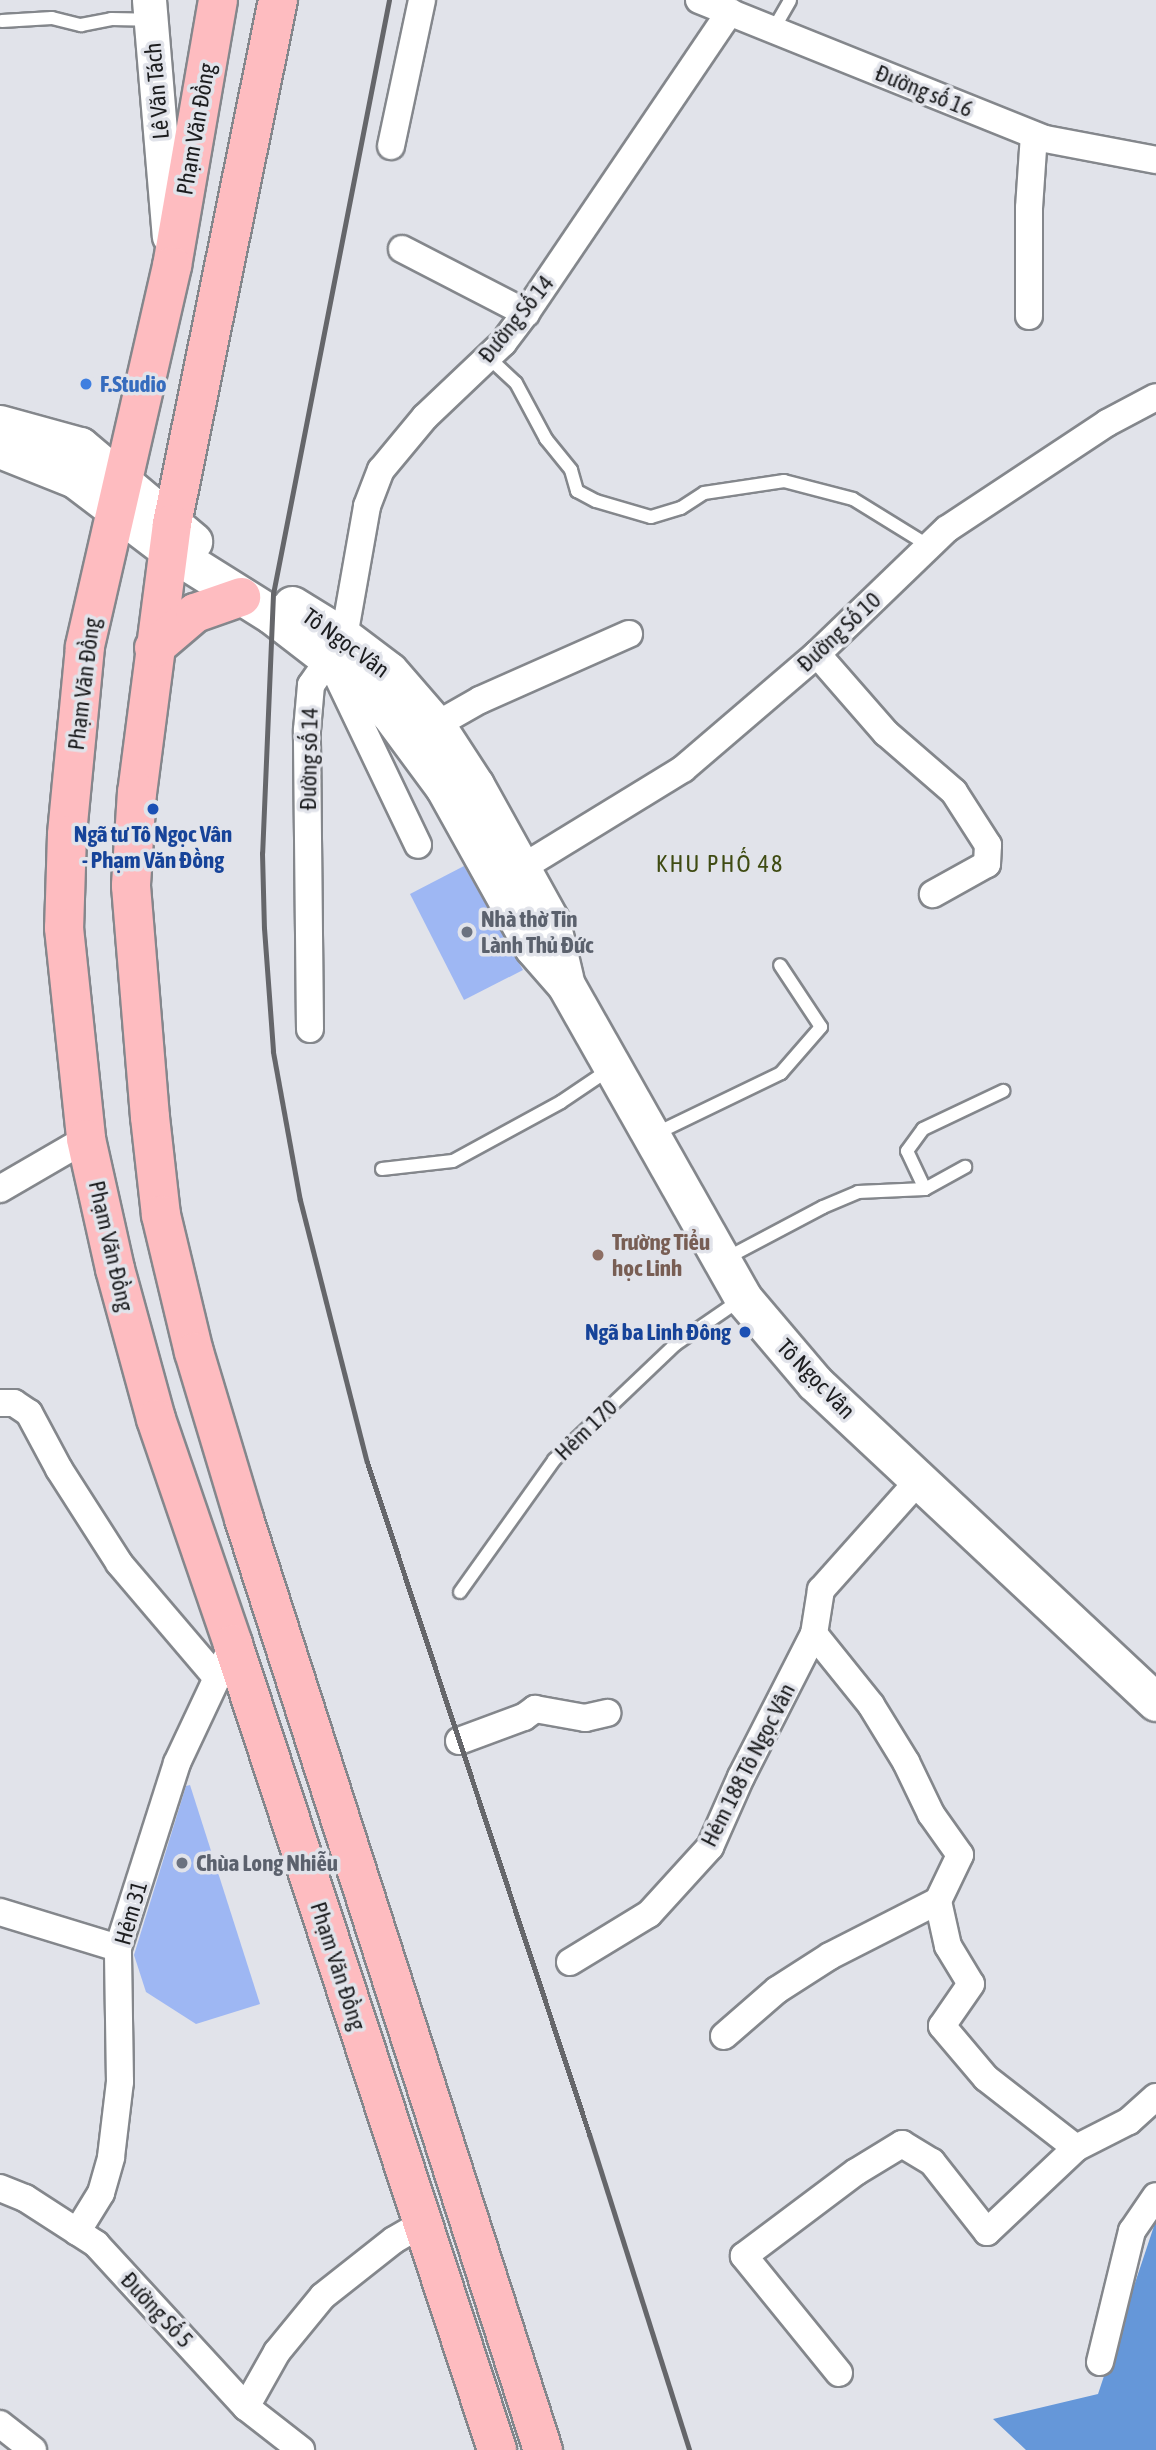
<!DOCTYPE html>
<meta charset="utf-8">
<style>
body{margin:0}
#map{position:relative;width:1156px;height:2450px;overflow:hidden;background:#e1e3ea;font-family:"Asap Condensed",sans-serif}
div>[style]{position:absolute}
.water>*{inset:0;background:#6597d9}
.building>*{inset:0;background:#9eb7f3}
.roads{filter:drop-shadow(2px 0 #84878c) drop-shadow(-2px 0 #84878c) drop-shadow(0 2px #84878c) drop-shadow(0 -2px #84878c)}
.service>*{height:12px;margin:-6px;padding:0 6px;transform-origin:6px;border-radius:6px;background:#fff}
.minor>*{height:26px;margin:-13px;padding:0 13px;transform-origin:13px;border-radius:13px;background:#fff}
.tertiary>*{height:33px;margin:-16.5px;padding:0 16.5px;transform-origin:16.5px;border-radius:16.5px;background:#fff}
.secondary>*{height:37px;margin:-18.5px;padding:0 18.5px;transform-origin:18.5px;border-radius:18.5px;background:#fff}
.trunk>*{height:38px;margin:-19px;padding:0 19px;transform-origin:19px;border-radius:19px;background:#febcc0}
.rail>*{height:5px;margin:-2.5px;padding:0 2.5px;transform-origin:2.5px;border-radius:2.5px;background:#65666a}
.dots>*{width:19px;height:19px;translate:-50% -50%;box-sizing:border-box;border:4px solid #e1e3ea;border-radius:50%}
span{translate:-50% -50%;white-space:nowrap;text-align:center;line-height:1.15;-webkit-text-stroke:7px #e1e3ea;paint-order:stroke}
.street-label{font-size:23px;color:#1c1d1f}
.shop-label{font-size:23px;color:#366cbe;font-weight:700}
.left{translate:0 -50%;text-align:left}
.transit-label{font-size:23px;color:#164399;font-weight:700}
.right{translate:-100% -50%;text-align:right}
.worship-label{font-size:23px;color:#5b616d;font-weight:700}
.education-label{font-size:23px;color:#785e54;font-weight:700}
.neighbourhood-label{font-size:24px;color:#3f4b12;letter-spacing:2px}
</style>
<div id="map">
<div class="water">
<div style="clip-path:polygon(1156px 2220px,1156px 2450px,1026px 2450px,993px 2419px,1098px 2394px)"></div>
</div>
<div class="building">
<div style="clip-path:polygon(464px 866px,523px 970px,464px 1000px,410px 894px)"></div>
<div style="clip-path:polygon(190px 1785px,260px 2004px,196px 2024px,146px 1992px,134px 1955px,186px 1786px)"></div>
</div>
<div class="roads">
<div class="service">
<div style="left:2px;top:21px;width:50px;rotate:-3.4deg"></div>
<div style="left:52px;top:18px;width:30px;rotate:14deg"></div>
<div style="left:81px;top:25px;width:31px;rotate:-11deg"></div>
<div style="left:111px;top:19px;width:39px;rotate:1deg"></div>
<div style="left:773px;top:30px;width:34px;rotate:-60deg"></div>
<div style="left:488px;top:357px;width:38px;rotate:43deg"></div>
<div style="left:516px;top:383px;width:64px;rotate:61.8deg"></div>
<div style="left:546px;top:439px;width:40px;rotate:51deg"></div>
<div style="left:571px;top:470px;width:22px;rotate:74deg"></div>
<div style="left:577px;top:491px;width:21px;rotate:28deg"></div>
<div style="left:596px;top:501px;width:57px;rotate:16.2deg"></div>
<div style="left:651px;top:517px;width:31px;rotate:-17deg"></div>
<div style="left:681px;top:508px;width:27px;rotate:-33deg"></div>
<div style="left:704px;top:493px;width:81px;rotate:-8.5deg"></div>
<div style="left:784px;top:481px;width:71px;rotate:14.6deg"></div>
<div style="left:853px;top:499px;width:89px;rotate:31.7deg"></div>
<div style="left:655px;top:1134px;width:140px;rotate:-25.8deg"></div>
<div style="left:781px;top:1073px;width:61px;rotate:-49deg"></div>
<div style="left:821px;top:1027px;width:74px;rotate:-123.5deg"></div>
<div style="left:382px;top:1169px;width:71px;rotate:-6.4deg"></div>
<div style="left:453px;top:1161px;width:123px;rotate:-28.6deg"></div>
<div style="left:561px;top:1102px;width:59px;rotate:-34deg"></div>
<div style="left:925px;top:1189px;width:42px;rotate:-115.3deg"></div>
<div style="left:907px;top:1151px;width:27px;rotate:-54deg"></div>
<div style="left:923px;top:1129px;width:89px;rotate:-25.4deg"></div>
<div style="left:723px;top:1260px;width:113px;rotate:-27.9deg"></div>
<div style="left:823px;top:1207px;width:38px;rotate:-23deg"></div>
<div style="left:858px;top:1192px;width:67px;rotate:-2.6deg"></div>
<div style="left:925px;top:1189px;width:46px;rotate:-28.8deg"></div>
<div style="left:460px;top:1592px;width:162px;rotate:-54.5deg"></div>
<div style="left:554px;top:1460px;width:168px;rotate:-43.6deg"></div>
<div style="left:676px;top:1344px;width:78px;rotate:-34.5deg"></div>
</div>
<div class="minor">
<div style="left:699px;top:0;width:373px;rotate:21.9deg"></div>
<div style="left:1045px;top:139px;width:113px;rotate:10.7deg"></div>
<div style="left:391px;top:146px;width:149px;rotate:-78deg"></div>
<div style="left:402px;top:249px;width:140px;rotate:27.3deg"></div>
<div style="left:1029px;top:316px;width:108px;rotate:-90deg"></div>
<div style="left:1029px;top:208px;width:73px;rotate:-86.1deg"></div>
<div style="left:344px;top:637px;width:133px;rotate:-80deg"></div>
<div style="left:367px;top:506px;width:39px;rotate:-69deg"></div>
<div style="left:381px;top:470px;width:69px;rotate:-50.3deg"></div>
<div style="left:425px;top:417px;width:108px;rotate:-43.5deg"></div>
<div style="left:503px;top:343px;width:38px;rotate:-53deg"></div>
<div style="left:526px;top:313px;width:364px;rotate:-55.9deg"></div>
<div style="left:817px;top:654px;width:105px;rotate:48.9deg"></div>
<div style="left:886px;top:733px;width:90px;rotate:40.9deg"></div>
<div style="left:954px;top:792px;width:63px;rotate:57.3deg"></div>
<div style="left:988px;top:845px;width:19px;rotate:93deg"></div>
<div style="left:987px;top:864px;width:62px;rotate:150.9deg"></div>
<div style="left:436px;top:725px;width:51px;rotate:-29.6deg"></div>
<div style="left:480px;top:700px;width:163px;rotate:-23.9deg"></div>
<div style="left:523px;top:867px;width:188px;rotate:-31.5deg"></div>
<div style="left:683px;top:769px;width:177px;rotate:-40.6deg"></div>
<div style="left:817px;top:654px;width:180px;rotate:-43.9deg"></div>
<div style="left:947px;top:529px;width:192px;rotate:-33.5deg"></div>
<div style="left:1107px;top:423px;width:55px;rotate:-28deg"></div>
<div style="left:310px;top:1029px;width:299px;rotate:-90.6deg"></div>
<div style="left:307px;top:730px;width:45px;rotate:-84.9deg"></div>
<div style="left:311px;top:685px;width:32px;rotate:-55deg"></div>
<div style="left:329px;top:659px;width:206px;rotate:64.4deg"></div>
<div style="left:0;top:1189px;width:99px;rotate:-30.2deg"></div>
<div style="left:0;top:1403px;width:14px"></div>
<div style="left:14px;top:1403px;width:18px;rotate:34deg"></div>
<div style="left:29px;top:1413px;width:64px;rotate:61.8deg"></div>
<div style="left:59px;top:1469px;width:112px;rotate:57.4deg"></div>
<div style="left:119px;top:1563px;width:151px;rotate:49.6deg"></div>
<div style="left:814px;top:1634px;width:91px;rotate:51.2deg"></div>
<div style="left:871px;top:1705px;width:67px;rotate:58.4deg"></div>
<div style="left:906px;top:1762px;width:58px;rotate:64.3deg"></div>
<div style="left:931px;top:1814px;width:50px;rotate:54.7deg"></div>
<div style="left:960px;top:1855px;width:51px;rotate:115.6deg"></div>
<div style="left:938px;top:1901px;width:46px;rotate:77.5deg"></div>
<div style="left:948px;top:1946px;width:44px;rotate:58.8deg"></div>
<div style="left:971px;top:1984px;width:51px;rotate:124.6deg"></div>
<div style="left:942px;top:2026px;width:68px;rotate:49.8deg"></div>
<div style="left:986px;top:2078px;width:114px;rotate:37.9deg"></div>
<div style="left:459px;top:1741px;width:69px;rotate:-20.3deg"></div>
<div style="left:524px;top:1717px;width:14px;rotate:-36deg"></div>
<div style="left:535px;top:1709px;width:51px;rotate:10.2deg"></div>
<div style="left:585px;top:1718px;width:23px;rotate:-13deg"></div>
<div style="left:0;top:1912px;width:123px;rotate:17deg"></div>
<div style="left:570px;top:1962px;width:92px;rotate:-31.3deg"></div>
<div style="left:649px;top:1914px;width:91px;rotate:-47.7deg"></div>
<div style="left:710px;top:1847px;width:77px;rotate:-66.1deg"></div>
<div style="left:741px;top:1777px;width:161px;rotate:-63deg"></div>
<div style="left:814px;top:1634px;width:45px;rotate:-81deg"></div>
<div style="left:821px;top:1590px;width:147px;rotate:-48.3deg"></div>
<div style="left:724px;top:2036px;width:70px;rotate:-41deg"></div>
<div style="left:777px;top:1990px;width:63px;rotate:-32.7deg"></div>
<div style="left:830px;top:1956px;width:121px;rotate:-27deg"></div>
<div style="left:0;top:2188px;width:27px;rotate:22deg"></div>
<div style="left:25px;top:2198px;width:85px;rotate:32.9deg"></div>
<div style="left:96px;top:2244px;width:222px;rotate:47.4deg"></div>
<div style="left:246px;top:2407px;width:70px;rotate:38deg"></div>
<div style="left:77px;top:2232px;width:46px;rotate:-58.4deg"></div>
<div style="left:101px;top:2193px;width:37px;rotate:-74deg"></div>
<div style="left:111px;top:2157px;width:76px;rotate:-83.2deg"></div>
<div style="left:120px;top:2082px;width:134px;rotate:-90.9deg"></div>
<div style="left:118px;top:1948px;width:194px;rotate:-72.3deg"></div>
<div style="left:177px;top:1763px;width:132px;rotate:-64.8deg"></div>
<div style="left:1100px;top:2362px;width:135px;rotate:-76.3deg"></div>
<div style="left:1132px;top:2231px;width:42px;rotate:-55.6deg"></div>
<div style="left:839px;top:2373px;width:151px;rotate:-129.1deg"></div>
<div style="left:744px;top:2256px;width:140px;rotate:-36.9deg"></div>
<div style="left:856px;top:2172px;width:54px;rotate:-31.3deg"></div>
<div style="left:902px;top:2144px;width:35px;rotate:31deg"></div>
<div style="left:932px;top:2162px;width:89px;rotate:51.8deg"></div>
<div style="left:987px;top:2232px;width:122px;rotate:-43.3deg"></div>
<div style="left:1076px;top:2148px;width:59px;rotate:-27deg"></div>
<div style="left:1129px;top:2121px;width:36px;rotate:-42deg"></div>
<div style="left:246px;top:2407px;width:63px;rotate:-60.6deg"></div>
<div style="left:277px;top:2352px;width:72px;rotate:-50.6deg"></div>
<div style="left:323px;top:2296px;width:90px;rotate:-38.3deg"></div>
<div style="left:394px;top:2240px;width:34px;rotate:-30deg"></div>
<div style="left:0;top:2424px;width:42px;rotate:38.2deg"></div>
</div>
<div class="tertiary">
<div style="left:149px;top:0;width:237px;rotate:85.2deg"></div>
</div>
<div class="secondary">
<div style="left:0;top:424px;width:83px;rotate:15.4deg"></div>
<div style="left:80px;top:446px;width:148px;rotate:40.1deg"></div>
<div style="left:0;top:449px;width:81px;rotate:21.8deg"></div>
<div style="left:75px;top:479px;width:119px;rotate:37.2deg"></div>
<div style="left:170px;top:551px;width:120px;rotate:32.1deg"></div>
<div style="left:272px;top:615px;width:72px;rotate:37.7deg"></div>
<div style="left:329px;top:659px;width:82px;rotate:42deg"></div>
<div style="left:390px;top:714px;width:91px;rotate:53.5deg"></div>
<div style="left:444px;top:787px;width:183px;rotate:60.9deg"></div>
<div style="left:533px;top:947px;width:50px;rotate:49deg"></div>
<div style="left:566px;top:985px;width:360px;rotate:60.5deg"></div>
<div style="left:743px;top:1298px;width:111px;rotate:49.7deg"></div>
<div style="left:815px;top:1383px;width:467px;rotate:43.1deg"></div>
<div style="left:292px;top:605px;width:61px;rotate:31.6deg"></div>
<div style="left:344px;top:637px;width:56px;rotate:37.1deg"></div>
<div style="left:389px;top:671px;width:72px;rotate:49deg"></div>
<div style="left:436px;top:725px;width:72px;rotate:57deg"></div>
<div style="left:475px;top:785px;width:157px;rotate:61deg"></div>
<div style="left:551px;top:922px;width:57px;rotate:76.7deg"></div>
</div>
<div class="trunk">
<div style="left:218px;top:0;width:270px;rotate:99.8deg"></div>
<div style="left:172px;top:266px;width:391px;rotate:102.9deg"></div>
<div style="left:85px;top:647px;width:189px;rotate:95.5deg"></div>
<div style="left:67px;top:835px;width:93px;rotate:91.8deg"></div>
<div style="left:64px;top:928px;width:212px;rotate:84deg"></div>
<div style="left:86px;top:1139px;width:133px;rotate:77.4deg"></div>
<div style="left:115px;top:1269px;width:156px;rotate:74.7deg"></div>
<div style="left:156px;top:1419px;width:238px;rotate:71.1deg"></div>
<div style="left:233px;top:1644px;width:848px;rotate:71.86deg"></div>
<div style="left:278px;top:0;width:535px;rotate:101.44deg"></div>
<div style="left:172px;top:524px;width:270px;rotate:97.4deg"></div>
<div style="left:137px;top:792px;width:94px;rotate:93.7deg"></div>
<div style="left:131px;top:886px;width:232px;rotate:85.3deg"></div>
<div style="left:150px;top:1117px;width:99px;rotate:83.6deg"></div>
<div style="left:161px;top:1215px;width:141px;rotate:76.5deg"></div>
<div style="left:194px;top:1352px;width:174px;rotate:73.3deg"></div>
<div style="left:244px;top:1519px;width:978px;rotate:72.2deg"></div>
<div style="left:154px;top:648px;width:54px;rotate:-40.5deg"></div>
<div style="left:195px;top:613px;width:49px;rotate:-19.2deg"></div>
</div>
</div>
<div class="rail">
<div style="left:389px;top:0;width:605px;rotate:101.05deg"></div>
<div style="left:273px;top:594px;width:259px;rotate:92.4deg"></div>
<div style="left:262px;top:853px;width:75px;rotate:88.5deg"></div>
<div style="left:264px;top:928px;width:124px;rotate:85.8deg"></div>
<div style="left:273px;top:1052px;width:150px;rotate:79.7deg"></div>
<div style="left:300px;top:1200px;width:270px;rotate:75.7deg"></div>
<div style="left:367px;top:1462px;width:708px;rotate:71.72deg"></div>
<div style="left:589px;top:2134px;width:331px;rotate:72.4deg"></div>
</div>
<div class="dots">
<div style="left:86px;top:384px;background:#3f7fe0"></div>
<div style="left:153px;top:809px;background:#1a4fb4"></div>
<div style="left:467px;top:932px;background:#6b7280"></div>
<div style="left:598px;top:1255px;background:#8d6e63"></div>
<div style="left:745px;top:1332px;background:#1a4fb4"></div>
<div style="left:182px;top:1863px;background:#6b7280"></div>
</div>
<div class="street-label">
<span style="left:157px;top:91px;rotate:-95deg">Lê Văn Tách</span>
<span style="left:924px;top:91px;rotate:22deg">Đường số 16</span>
<span style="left:196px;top:129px;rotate:-80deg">Phạm Văn Đồng</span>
<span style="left:516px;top:319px;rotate:-51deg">Đường Số 14</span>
<span style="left:839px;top:632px;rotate:-43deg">Đường Số 10</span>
<span style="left:346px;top:643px;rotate:36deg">Tô Ngọc Vân</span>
<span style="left:84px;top:684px;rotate:-83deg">Phạm Văn Đồng</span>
<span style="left:309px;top:759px;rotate:-89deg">Đường số 14</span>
<span style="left:111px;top:1246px;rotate:77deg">Phạm Văn Đồng</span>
<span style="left:816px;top:1379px;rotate:46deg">Tô Ngọc Vân</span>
<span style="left:586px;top:1430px;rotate:-44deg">Hẻm 170</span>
<span style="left:748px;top:1765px;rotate:-63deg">Hẻm 188 Tô Ngọc Vân</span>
<span style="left:131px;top:1913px;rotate:-74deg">Hẻm 31</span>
<span style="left:338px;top:1966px;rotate:72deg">Phạm Văn Đồng</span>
<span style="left:157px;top:2310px;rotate:47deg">Đường Số 5</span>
</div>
<div class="shop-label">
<span class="left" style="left:100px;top:384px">F.Studio</span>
</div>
<div class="transit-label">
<span style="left:153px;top:847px">Ngã tư Tô Ngọc Vân<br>- Phạm Văn Đồng</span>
<span class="right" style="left:731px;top:1332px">Ngã ba Linh Đông</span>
</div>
<div class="worship-label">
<span class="left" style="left:481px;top:932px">Nhà thờ Tin<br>Lành Thủ Đức</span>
<span class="left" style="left:196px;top:1863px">Chùa Long Nhiễu</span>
</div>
<div class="education-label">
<span class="left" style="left:612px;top:1255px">Trường Tiểu<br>học Linh</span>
</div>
<div class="neighbourhood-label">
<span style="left:720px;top:864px">KHU PHỐ 48</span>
</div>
</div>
